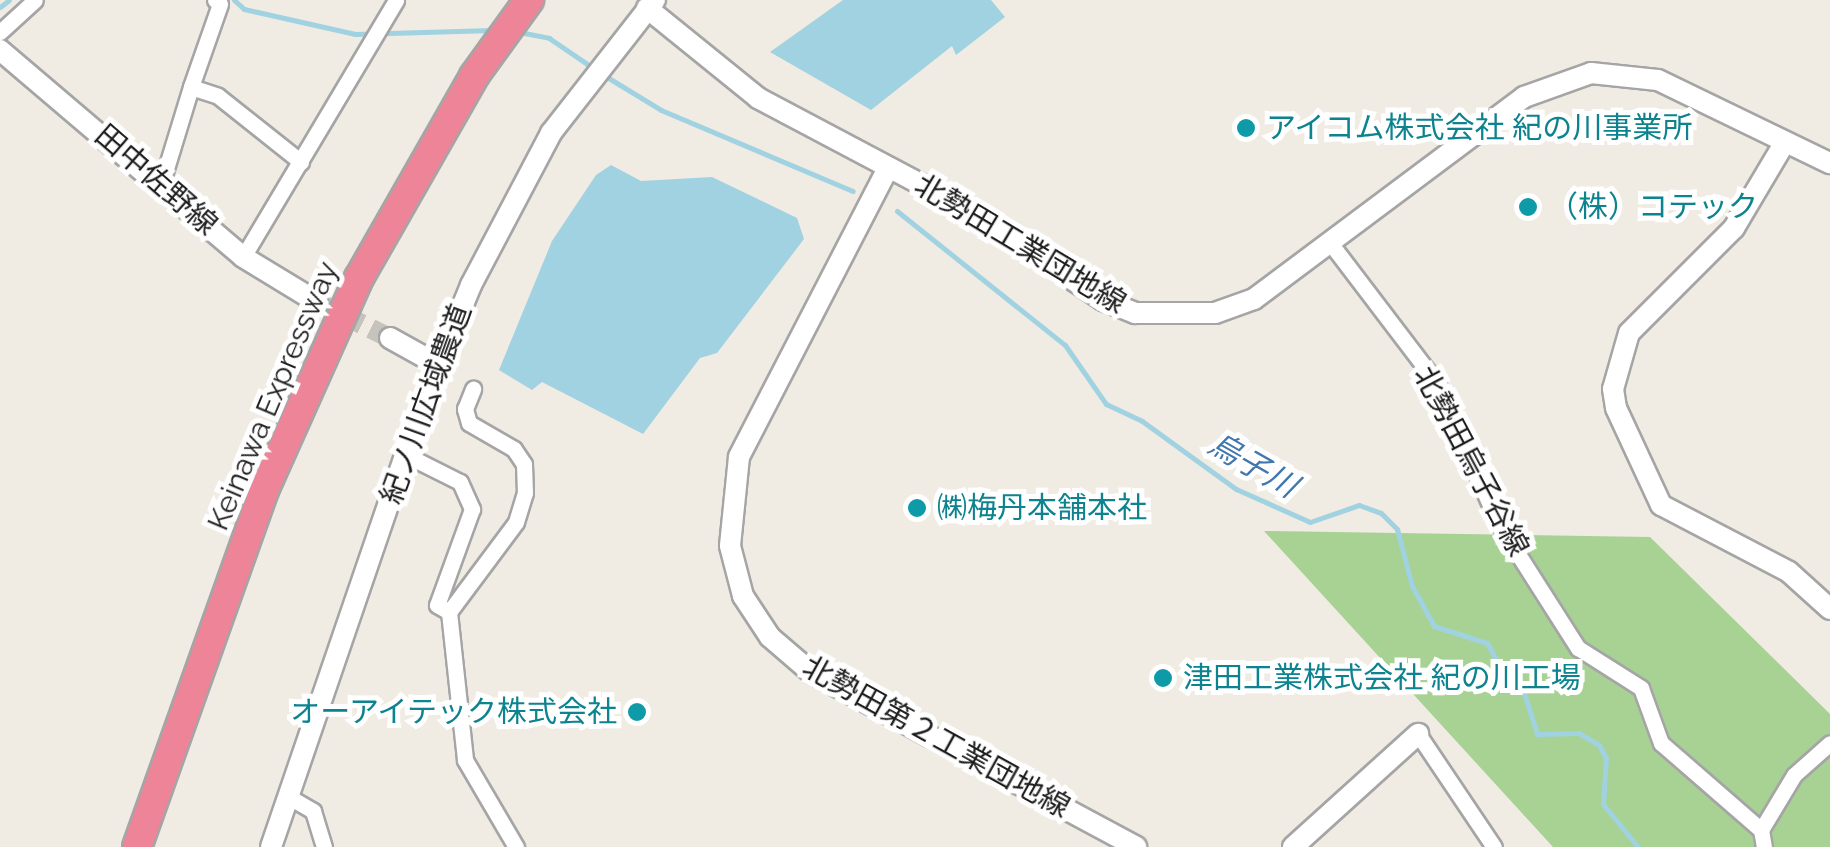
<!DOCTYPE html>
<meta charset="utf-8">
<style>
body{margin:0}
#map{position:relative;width:1830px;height:847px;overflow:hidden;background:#f0ebe3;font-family:Raleway,"Noto Sans JP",sans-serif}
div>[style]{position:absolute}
.forest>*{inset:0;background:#a7d294}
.water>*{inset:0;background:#a0d2e1}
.stream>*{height:5px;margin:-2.5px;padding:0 2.5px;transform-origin:2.5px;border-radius:2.5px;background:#a0d2e1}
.tertiary-tunnel>*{height:20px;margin-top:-10px;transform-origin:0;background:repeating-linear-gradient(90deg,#c6c2bc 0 20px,transparent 0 30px)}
.roads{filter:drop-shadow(2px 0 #a5a5a5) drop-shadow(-2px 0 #a5a5a5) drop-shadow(0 2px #a5a5a5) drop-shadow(0 -2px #a5a5a5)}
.minor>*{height:15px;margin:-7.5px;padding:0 7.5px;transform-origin:7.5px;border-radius:7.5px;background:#fff}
.tertiary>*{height:20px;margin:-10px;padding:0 10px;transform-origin:10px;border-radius:10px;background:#fff}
.motorway>*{height:28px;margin:-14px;padding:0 14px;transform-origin:14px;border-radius:14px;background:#ed8498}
.dots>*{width:28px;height:28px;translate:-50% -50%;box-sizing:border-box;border:5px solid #fff;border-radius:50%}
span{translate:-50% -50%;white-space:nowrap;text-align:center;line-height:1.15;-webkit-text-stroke:10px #fff;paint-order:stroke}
.culture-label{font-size:30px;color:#0d838f}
.left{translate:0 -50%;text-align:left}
.right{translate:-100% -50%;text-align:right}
.street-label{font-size:30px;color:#1e1e1e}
.water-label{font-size:32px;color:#4077ac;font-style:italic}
</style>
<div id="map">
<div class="forest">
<div style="clip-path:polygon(1264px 531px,1650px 537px,1830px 714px,1830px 847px,1553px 847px)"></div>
</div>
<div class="water">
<div style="clip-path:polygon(843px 0,991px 0,1005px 17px,956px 55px,952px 46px,871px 110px,770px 52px)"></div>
<div style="clip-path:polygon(611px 165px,641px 181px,712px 177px,797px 218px,804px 239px,717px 353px,700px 358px,643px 434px,542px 382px,532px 390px,499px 370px,552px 241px,596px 175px)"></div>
</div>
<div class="stream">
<div style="left:234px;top:0;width:13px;rotate:42deg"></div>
<div style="left:244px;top:9px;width:114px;rotate:12.7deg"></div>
<div style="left:355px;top:34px;width:138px;rotate:-1.7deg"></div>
<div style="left:0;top:7px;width:11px;rotate:-38deg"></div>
<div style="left:519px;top:32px;width:31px;rotate:11deg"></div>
<div style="left:549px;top:38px;width:53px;rotate:34.3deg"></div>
<div style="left:602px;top:74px;width:69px;rotate:31.4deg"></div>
<div style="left:661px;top:110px;width:208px;rotate:22.9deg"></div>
<div style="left:897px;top:211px;width:215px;rotate:38.6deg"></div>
<div style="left:1065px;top:345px;width:72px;rotate:55.2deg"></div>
<div style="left:1106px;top:404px;width:40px;rotate:25deg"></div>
<div style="left:1142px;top:421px;width:116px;rotate:35.9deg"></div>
<div style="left:1236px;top:489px;width:81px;rotate:24deg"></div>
<div style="left:1310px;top:522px;width:52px;rotate:-19.1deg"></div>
<div style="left:1359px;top:505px;width:23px;rotate:20deg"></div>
<div style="left:1381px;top:513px;width:23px;rotate:45deg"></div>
<div style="left:1397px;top:529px;width:59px;rotate:75.3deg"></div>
<div style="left:1412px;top:586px;width:46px;rotate:61.2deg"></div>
<div style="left:1434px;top:626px;width:56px;rotate:17.8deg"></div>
<div style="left:1487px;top:643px;width:46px;rotate:61.2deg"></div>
<div style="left:1509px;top:683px;width:18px;rotate:34deg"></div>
<div style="left:1524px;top:693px;width:43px;rotate:72.4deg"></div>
<div style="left:1537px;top:734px;width:42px;rotate:-1.4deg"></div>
<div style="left:1579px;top:733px;width:23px;rotate:31deg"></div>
<div style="left:1599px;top:745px;width:15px;rotate:62deg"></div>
<div style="left:1606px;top:758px;width:46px;rotate:93.7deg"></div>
<div style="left:1603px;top:804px;width:55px;rotate:50.9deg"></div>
</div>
<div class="tertiary-tunnel">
<div style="left:317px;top:302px;width:81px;rotate:26.3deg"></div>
</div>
<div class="roads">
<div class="minor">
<div style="left:215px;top:0;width:6px;rotate:39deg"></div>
<div style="left:220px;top:4px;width:88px;rotate:109.3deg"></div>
<div style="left:191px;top:87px;width:28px;rotate:18deg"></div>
<div style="left:218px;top:96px;width:106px;rotate:38.5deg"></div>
<div style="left:0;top:32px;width:47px;rotate:-42.4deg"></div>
<div style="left:161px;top:185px;width:102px;rotate:-73deg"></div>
<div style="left:1331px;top:244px;width:175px;rotate:52.7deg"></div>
<div style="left:1437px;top:383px;width:150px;rotate:66.5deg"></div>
<div style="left:1497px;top:521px;width:151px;rotate:57.5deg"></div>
<div style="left:1578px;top:648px;width:75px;rotate:32.4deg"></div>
<div style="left:1641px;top:688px;width:59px;rotate:70deg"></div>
<div style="left:1661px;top:743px;width:133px;rotate:41deg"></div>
<div style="left:1761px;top:830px;width:17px;rotate:80deg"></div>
<div style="left:243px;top:257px;width:299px;rotate:-59.2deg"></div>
<div style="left:406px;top:455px;width:60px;rotate:26.6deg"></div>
<div style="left:460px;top:482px;width:30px;rotate:66deg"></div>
<div style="left:472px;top:509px;width:102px;rotate:110deg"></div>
<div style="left:437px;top:605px;width:14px;rotate:30deg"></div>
<div style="left:449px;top:612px;width:149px;rotate:83.8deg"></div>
<div style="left:465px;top:760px;width:101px;rotate:59.6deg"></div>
<div style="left:449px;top:612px;width:112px;rotate:-53.3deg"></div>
<div style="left:516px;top:522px;width:30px;rotate:-73deg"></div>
<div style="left:525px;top:493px;width:29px;rotate:-92deg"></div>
<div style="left:524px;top:464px;width:18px;rotate:-124deg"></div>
<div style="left:514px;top:449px;width:52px;rotate:-150deg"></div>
<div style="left:469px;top:423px;width:15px;rotate:-106deg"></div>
<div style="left:465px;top:409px;width:22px;rotate:-68deg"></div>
<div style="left:1418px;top:734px;width:136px;rotate:56.1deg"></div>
<div style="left:289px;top:797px;width:28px;rotate:30deg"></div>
<div style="left:313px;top:811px;width:38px;rotate:73deg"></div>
<div style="left:1761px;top:830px;width:64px;rotate:-59deg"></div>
<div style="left:1794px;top:775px;width:48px;rotate:-41.6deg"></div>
</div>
<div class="tertiary">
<div style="left:647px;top:8px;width:143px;rotate:39deg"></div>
<div style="left:758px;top:98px;width:231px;rotate:27.9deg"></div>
<div style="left:962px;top:206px;width:169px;rotate:33.7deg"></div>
<div style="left:1103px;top:300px;width:35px;rotate:22deg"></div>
<div style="left:1135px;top:313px;width:80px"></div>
<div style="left:1215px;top:313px;width:41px;rotate:-19.7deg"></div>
<div style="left:1254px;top:299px;width:337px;rotate:-36.8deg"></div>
<div style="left:1524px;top:97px;width:71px;rotate:-19.7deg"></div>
<div style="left:1591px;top:73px;width:67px;rotate:6deg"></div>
<div style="left:1658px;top:80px;width:191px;rotate:25.8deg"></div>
<div style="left:0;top:50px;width:319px;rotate:40.4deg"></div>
<div style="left:243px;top:257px;width:87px;rotate:31.3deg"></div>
<div style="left:1785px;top:142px;width:100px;rotate:120.7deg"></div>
<div style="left:1734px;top:228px;width:148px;rotate:135deg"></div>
<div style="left:1629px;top:333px;width:58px;rotate:105.9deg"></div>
<div style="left:1613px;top:389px;width:19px;rotate:81deg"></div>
<div style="left:1616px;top:408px;width:107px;rotate:65.1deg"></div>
<div style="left:1661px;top:505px;width:144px;rotate:27.6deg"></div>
<div style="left:1789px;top:572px;width:55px;rotate:42.1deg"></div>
<div style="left:887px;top:170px;width:323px;rotate:117.3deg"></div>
<div style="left:739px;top:457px;width:89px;rotate:95.8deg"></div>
<div style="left:730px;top:546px;width:52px;rotate:75.4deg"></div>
<div style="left:743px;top:596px;width:49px;rotate:56.6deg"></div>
<div style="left:770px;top:637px;width:55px;rotate:40.6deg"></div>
<div style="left:812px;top:673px;width:368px;rotate:28.2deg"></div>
<div style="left:390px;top:338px;width:54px;rotate:29deg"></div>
<div style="left:271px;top:847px;width:481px;rotate:-71.1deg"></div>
<div style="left:427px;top:392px;width:116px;rotate:-67.6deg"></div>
<div style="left:471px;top:285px;width:172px;rotate:-62.2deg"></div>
<div style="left:551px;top:133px;width:169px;rotate:-52deg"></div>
<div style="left:1293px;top:847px;width:169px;rotate:-42.1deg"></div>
</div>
<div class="motorway">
<div style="left:137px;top:847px;width:381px;rotate:-70.4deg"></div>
<div style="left:265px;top:488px;width:230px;rotate:-65.9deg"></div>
<div style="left:359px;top:278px;width:232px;rotate:-60.3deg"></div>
<div style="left:474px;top:76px;width:94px;rotate:-54.1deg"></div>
</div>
</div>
<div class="dots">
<div style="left:1246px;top:128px;background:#0f9aa8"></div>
<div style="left:1528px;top:207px;background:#0f9aa8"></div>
<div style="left:917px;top:508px;background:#0f9aa8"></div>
<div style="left:1163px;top:678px;background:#0f9aa8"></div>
<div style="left:637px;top:712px;background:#0f9aa8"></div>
</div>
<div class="culture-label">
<span class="left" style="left:1266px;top:128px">アイコム株式会社 紀の川事業所</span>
<span class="left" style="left:1548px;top:207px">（株）コテック</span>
<span class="left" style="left:937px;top:508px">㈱梅丹本舗本社</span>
<span class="left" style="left:1183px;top:678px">津田工業株式会社 紀の川工場</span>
<span class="right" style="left:617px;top:712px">オーアイテック株式会社</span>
</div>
<div class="street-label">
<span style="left:156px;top:180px;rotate:41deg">田中佐野線</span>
<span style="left:1020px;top:244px;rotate:31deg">北勢田工業団地線</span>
<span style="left:273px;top:396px;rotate:-67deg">Keinawa Expressway</span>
<span style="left:426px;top:404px;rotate:-70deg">紀ノ川広域農道</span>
<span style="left:1471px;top:461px;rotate:62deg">北勢田烏子谷線</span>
<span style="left:936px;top:737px;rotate:29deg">北勢田第２工業団地線</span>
</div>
<div class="water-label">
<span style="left:1253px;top:465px;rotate:30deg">烏子川</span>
</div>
</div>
